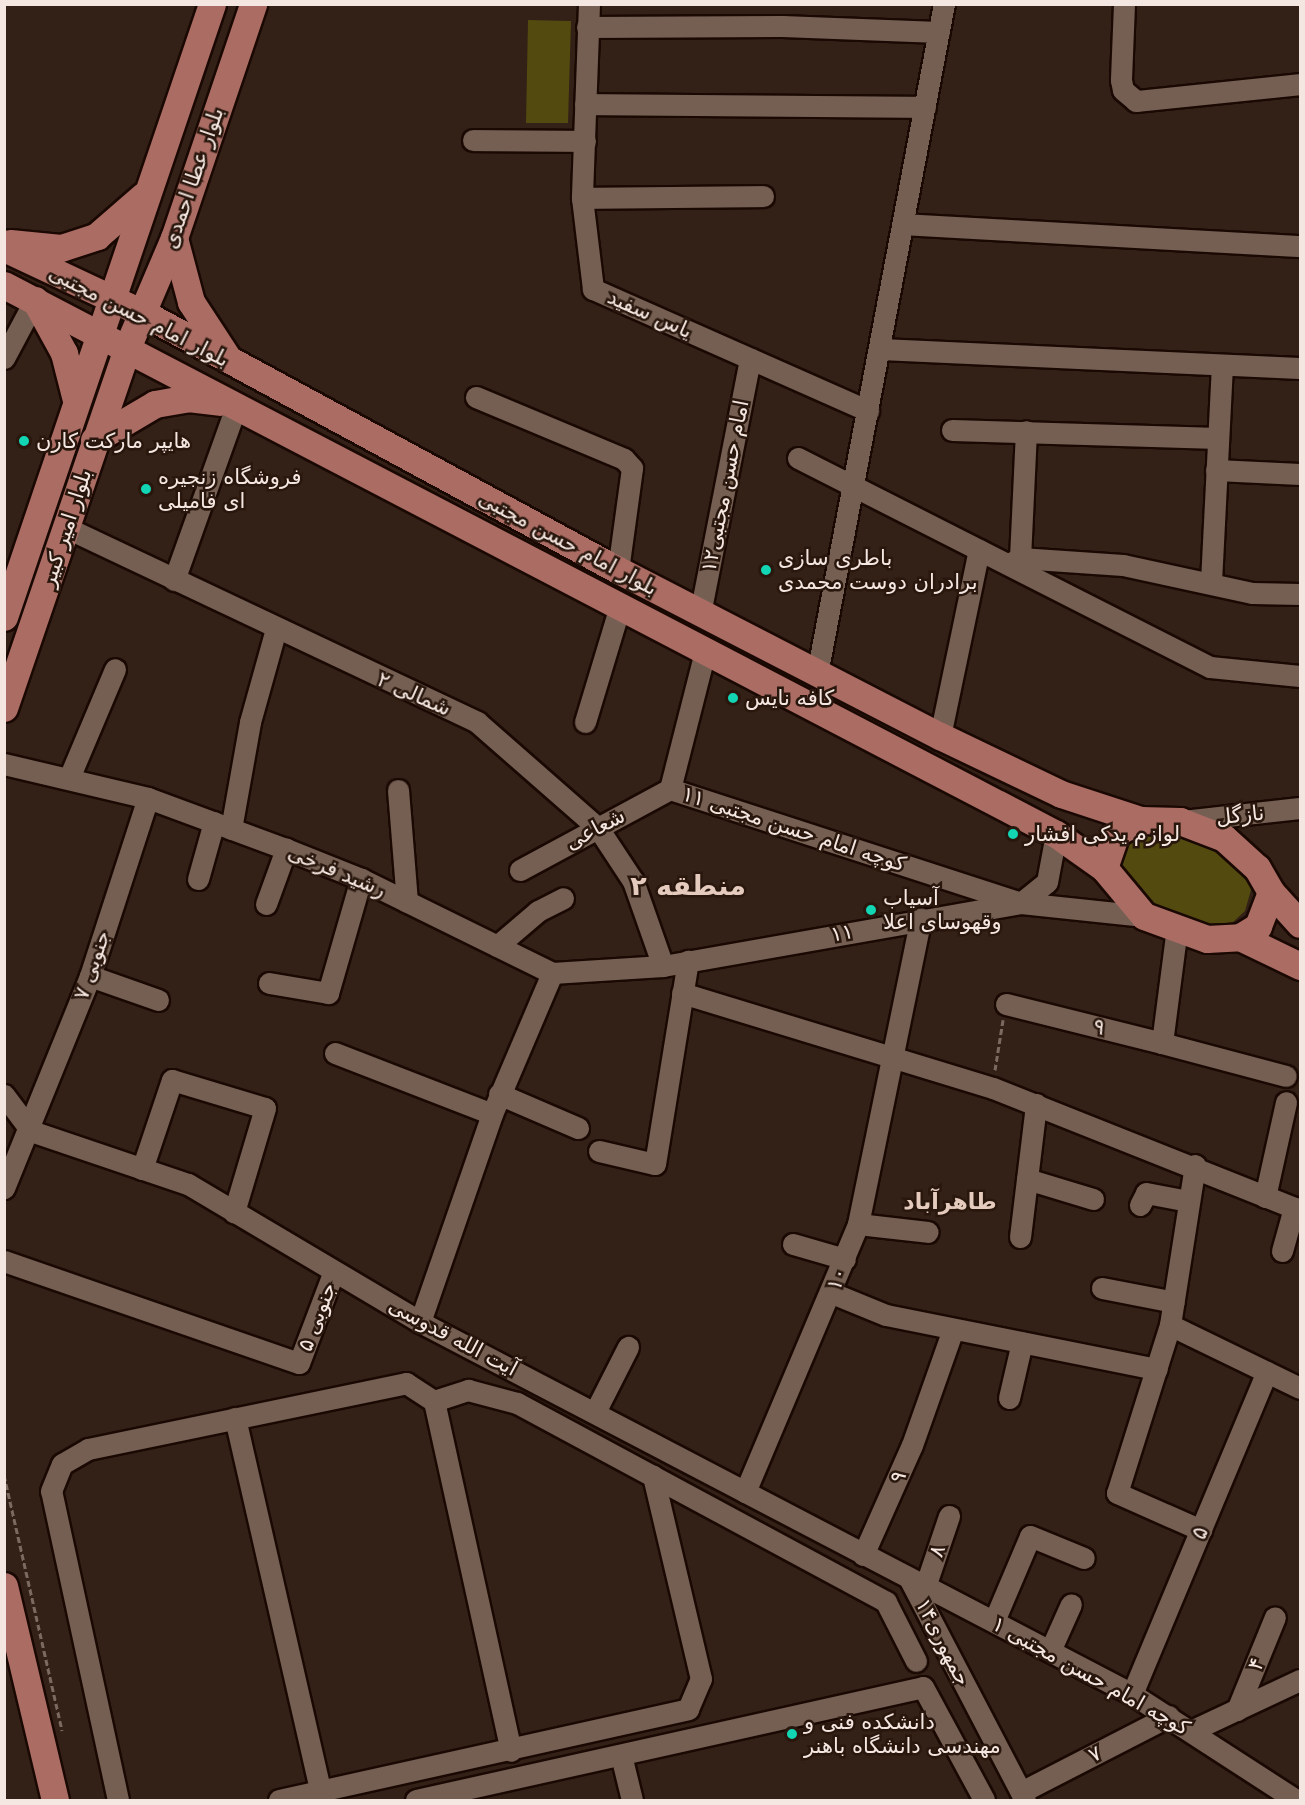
<!DOCTYPE html>
<meta charset="utf-8">
<style>
body{margin:0}
#map{position:relative;width:1305px;height:1805px;overflow:hidden;background:#332016;font-family:"DejaVu Sans",Vazirmatn,sans-serif}
div>[style]{position:absolute}
.green>*{inset:0;background:#534a0f}
.path>*{height:3px;margin-top:-1.5px;transform-origin:0;background:repeating-linear-gradient(90deg,#7b6a61 0 6px,transparent 0 9px)}
.roads{filter:drop-shadow(2px 0 #1a0903) drop-shadow(-2px 0 #1a0903) drop-shadow(0 2px #1a0903) drop-shadow(0 -2px #1a0903)}
.minor>*{height:21px;margin:-10.5px;padding:0 10.5px;transform-origin:10.5px;border-radius:10.5px;background:#755f53}
.major>*{height:27px;margin:-13.5px;padding:0 13.5px;transform-origin:13.5px;border-radius:13.5px;background:#ab6c64}
.dots>*{width:16px;height:16px;translate:-50% -50%;box-sizing:border-box;border:3px solid #29170d;border-radius:50%}
span{translate:-50% -50%;white-space:nowrap;text-align:center;line-height:1.15;-webkit-text-stroke:5px #29170d;paint-order:stroke}
.street-label{font-size:21px;color:#f4e6e0}
.poi-label{font-size:21px;color:#f4e6e0}
.left{translate:0 -50%;text-align:left}
.neighbourhood-label{font-size:22px;color:#e4cbbe;font-weight:700}
.district-label{font-size:27px;color:#e4cbbe;font-weight:700}
.frame{position:absolute;inset:0;border:6px solid #f4e6e0;pointer-events:none}
</style>
<div id="map">
<div class="green">
<div style="clip-path:polygon(528px 20px,571px 21px,568px 123px,526px 123px)"></div>
<div style="clip-path:polygon(1143px 832px,1177px 833px,1218px 848px,1248px 875px,1251px 890px,1245px 911px,1231px 924px,1209px 927px,1151px 906px,1117px 866px,1126px 841px)"></div>
</div>
<div class="path">
<div style="left:995px;top:1070px;width:51px;rotate:-80.9deg"></div>
<div style="left:4px;top:1475px;width:262px;rotate:77.2deg"></div>
</div>
<div class="roads">
<div class="minor">
<div style="left:589px;top:4px;width:194px;rotate:92.1deg"></div>
<div style="left:582px;top:198px;width:92px;rotate:83.1deg"></div>
<div style="left:593px;top:289px;width:301px;rotate:23.9deg"></div>
<div style="left:1124px;top:4px;width:76px;rotate:92.3deg"></div>
<div style="left:1121px;top:80px;width:10px;rotate:79deg"></div>
<div style="left:1123px;top:90px;width:17px;rotate:40deg"></div>
<div style="left:1136px;top:101px;width:165px;rotate:-5.9deg"></div>
<div style="left:587px;top:27px;width:195px;rotate:-0.3deg"></div>
<div style="left:782px;top:26px;width:157px;rotate:2.2deg"></div>
<div style="left:585px;top:104px;width:340px;rotate:0.5deg"></div>
<div style="left:473px;top:140px;width:112px;rotate:0.5deg"></div>
<div style="left:582px;top:198px;width:181px;rotate:-0.6deg"></div>
<div style="left:903px;top:224px;width:398px;rotate:3.2deg"></div>
<div style="left:880px;top:349px;width:420px;rotate:2.6deg"></div>
<div style="left:4px;top:358px;width:66px;rotate:-61.9deg"></div>
<div style="left:476px;top:397px;width:160px;rotate:22.7deg"></div>
<div style="left:624px;top:459px;width:12px;rotate:48deg"></div>
<div style="left:632px;top:468px;width:103px;rotate:97.8deg"></div>
<div style="left:952px;top:430px;width:266px;rotate:1.7deg"></div>
<div style="left:798px;top:458px;width:462px;rotate:26.9deg"></div>
<div style="left:1210px;top:667px;width:90px;rotate:5.7deg"></div>
<div style="left:1216px;top:470px;width:84px;rotate:2.7deg"></div>
<div style="left:67px;top:528px;width:454px;rotate:25.3deg"></div>
<div style="left:477px;top:722px;width:161px;rotate:41.2deg"></div>
<div style="left:598px;top:828px;width:64px;rotate:56.6deg"></div>
<div style="left:633px;top:881px;width:90px;rotate:70.6deg"></div>
<div style="left:1020px;top:558px;width:127px;rotate:-87.3deg"></div>
<div style="left:1009px;top:564px;width:13px;rotate:-29deg"></div>
<div style="left:1020px;top:558px;width:103px;rotate:3.9deg"></div>
<div style="left:1123px;top:565px;width:132px;rotate:12.2deg"></div>
<div style="left:1252px;top:593px;width:48px;rotate:1.2deg"></div>
<div style="left:174px;top:580px;width:187px;rotate:-70.3deg"></div>
<div style="left:1211px;top:582px;width:216px;rotate:-87.1deg"></div>
<div style="left:700px;top:614px;width:260px;rotate:-78.9deg"></div>
<div style="left:817px;top:674px;width:682px;rotate:-79.27deg"></div>
<div style="left:585px;top:722px;width:121px;rotate:-73.2deg"></div>
<div style="left:940px;top:736px;width:190px;rotate:-78.2deg"></div>
<div style="left:4px;top:764px;width:148px;rotate:13.3deg"></div>
<div style="left:148px;top:798px;width:147px;rotate:20.3deg"></div>
<div style="left:286px;top:849px;width:81px;rotate:21.8deg"></div>
<div style="left:361px;top:879px;width:213px;rotate:26.2deg"></div>
<div style="left:552px;top:973px;width:111px;rotate:-3.6deg"></div>
<div style="left:663px;top:966px;width:364px;rotate:-10deg"></div>
<div style="left:1021px;top:903px;width:124px;rotate:6deg"></div>
<div style="left:69px;top:778px;width:118px;rotate:-67.1deg"></div>
<div style="left:670px;top:789px;width:365px;rotate:18deg"></div>
<div style="left:670px;top:789px;width:141px;rotate:-75.7deg"></div>
<div style="left:398px;top:790px;width:112px;rotate:85.4deg"></div>
<div style="left:1182px;top:821px;width:119px;rotate:-6.3deg"></div>
<div style="left:231px;top:829px;width:109px;rotate:-79.9deg"></div>
<div style="left:250px;top:722px;width:97px;rotate:-74.4deg"></div>
<div style="left:520px;top:870px;width:170px;rotate:-28.4deg"></div>
<div style="left:198px;top:879px;width:59px;rotate:-74.3deg"></div>
<div style="left:1021px;top:903px;width:33px;rotate:-39deg"></div>
<div style="left:1047px;top:882px;width:49px;rotate:-79.4deg"></div>
<div style="left:266px;top:904px;width:59px;rotate:-70deg"></div>
<div style="left:497px;top:946px;width:54px;rotate:-40.5deg"></div>
<div style="left:538px;top:911px;width:28px;rotate:-27deg"></div>
<div style="left:90px;top:976px;width:72px;rotate:19.4deg"></div>
<div style="left:269px;top:983px;width:60px;rotate:9.6deg"></div>
<div style="left:328px;top:993px;width:119px;rotate:-73.9deg"></div>
<div style="left:682px;top:993px;width:325px;rotate:17deg"></div>
<div style="left:993px;top:1088px;width:330px;rotate:21.7deg"></div>
<div style="left:1006px;top:1004px;width:161px;rotate:14deg"></div>
<div style="left:1162px;top:1043px;width:116px;rotate:-82.6deg"></div>
<div style="left:1162px;top:1043px;width:128px;rotate:14.9deg"></div>
<div style="left:335px;top:1053px;width:168px;rotate:21.2deg"></div>
<div style="left:499px;top:1094px;width:86px;rotate:23.3deg"></div>
<div style="left:4px;top:1095px;width:45px;rotate:53.1deg"></div>
<div style="left:31px;top:1131px;width:166px;rotate:18.7deg"></div>
<div style="left:188px;top:1184px;width:270px;rotate:30.7deg"></div>
<div style="left:420px;top:1322px;width:803px;rotate:27.59deg"></div>
<div style="left:1132px;top:1694px;width:195px;rotate:32.9deg"></div>
<div style="left:599px;top:1151px;width:57px;rotate:13.1deg"></div>
<div style="left:655px;top:1164px;width:206px;rotate:-80.8deg"></div>
<div style="left:1195px;top:1165px;width:162px;rotate:98.9deg"></div>
<div style="left:1170px;top:1325px;width:176px;rotate:107.5deg"></div>
<div style="left:1117px;top:1493px;width:92px;rotate:23.8deg"></div>
<div style="left:142px;top:1169px;width:94px;rotate:-71.4deg"></div>
<div style="left:172px;top:1080px;width:97px;rotate:16.8deg"></div>
<div style="left:265px;top:1108px;width:109px;rotate:106.6deg"></div>
<div style="left:1027px;top:1179px;width:69px;rotate:16.9deg"></div>
<div style="left:4px;top:1188px;width:229px;rotate:-67.9deg"></div>
<div style="left:90px;top:976px;width:187px;rotate:-72deg"></div>
<div style="left:1265px;top:1197px;width:97px;rotate:-77.5deg"></div>
<div style="left:1140px;top:1205px;width:13px;rotate:-63deg"></div>
<div style="left:1146px;top:1193px;width:43px;rotate:10.8deg"></div>
<div style="left:858px;top:1224px;width:70px;rotate:6.5deg"></div>
<div style="left:1020px;top:1237px;width:134px;rotate:-83.1deg"></div>
<div style="left:793px;top:1244px;width:54px;rotate:16.1deg"></div>
<div style="left:1282px;top:1251px;width:45px;rotate:-74.4deg"></div>
<div style="left:4px;top:1261px;width:312px;rotate:19.1deg"></div>
<div style="left:299px;top:1363px;width:98px;rotate:-69.2deg"></div>
<div style="left:1102px;top:1288px;width:73px;rotate:11deg"></div>
<div style="left:832px;top:1293px;width:58px;rotate:22.2deg"></div>
<div style="left:886px;top:1315px;width:276px;rotate:11.3deg"></div>
<div style="left:420px;top:1322px;width:220px;rotate:-70.9deg"></div>
<div style="left:492px;top:1114px;width:153px;rotate:-66.9deg"></div>
<div style="left:1170px;top:1325px;width:144px;rotate:25.9deg"></div>
<div style="left:1009px;top:1398px;width:57px;rotate:-76.9deg"></div>
<div style="left:434px;top:1401px;width:358px;rotate:77.6deg"></div>
<div style="left:595px;top:1412px;width:73px;rotate:-63.1deg"></div>
<div style="left:235px;top:1418px;width:384px;rotate:77.1deg"></div>
<div style="left:745px;top:1492px;width:291px;rotate:-67.1deg"></div>
<div style="left:858px;top:1224px;width:312px;rotate:-78.4deg"></div>
<div style="left:863px;top:1555px;width:120px;rotate:-66deg"></div>
<div style="left:912px;top:1445px;width:123px;rotate:-70.5deg"></div>
<div style="left:910px;top:1580px;width:248px;rotate:62.4deg"></div>
<div style="left:925px;top:1587px;width:75px;rotate:-71.3deg"></div>
<div style="left:994px;top:1621px;width:92px;rotate:-67deg"></div>
<div style="left:1030px;top:1536px;width:58px;rotate:22.2deg"></div>
<div style="left:1050px;top:1651px;width:51px;rotate:-65.9deg"></div>
<div style="left:1132px;top:1694px;width:349px;rotate:-67.3deg"></div>
<div style="left:1237px;top:1710px;width:100px;rotate:-67.8deg"></div>
<div style="left:1191px;top:1731px;width:120px;rotate:-25.1deg"></div>
<div style="left:621px;top:1755px;width:46px;rotate:76.3deg"></div>
<div style="left:1021px;top:1792px;width:166px;rotate:-27.2deg"></div>
<div style="left:118px;top:1800px;width:316px;rotate:-102.2deg"></div>
<div style="left:51px;top:1491px;width:29px;rotate:-68deg"></div>
<div style="left:62px;top:1464px;width:30px;rotate:-30deg"></div>
<div style="left:88px;top:1449px;width:325px;rotate:-11.7deg"></div>
<div style="left:406px;top:1383px;width:33px;rotate:33deg"></div>
<div style="left:434px;top:1401px;width:36px;rotate:-18deg"></div>
<div style="left:468px;top:1390px;width:51px;rotate:14.9deg"></div>
<div style="left:517px;top:1403px;width:419px;rotate:28.3deg"></div>
<div style="left:886px;top:1602px;width:66px;rotate:63deg"></div>
<div style="left:279px;top:1800px;width:419px;rotate:-12.5deg"></div>
<div style="left:688px;top:1709px;width:33px;rotate:-67deg"></div>
<div style="left:701px;top:1679px;width:209px;rotate:-103.3deg"></div>
<div style="left:416px;top:1800px;width:519px;rotate:-12.56deg"></div>
<div style="left:923px;top:1687px;width:128px;rotate:61.6deg"></div>
</div>
<div class="major">
<div style="left:174px;top:238px;width:66px;rotate:75.1deg"></div>
<div style="left:191px;top:302px;width:66px;rotate:56.8deg"></div>
<div style="left:10px;top:243px;width:51px;rotate:5.6deg"></div>
<div style="left:61px;top:248px;width:38px;rotate:-18deg"></div>
<div style="left:97px;top:236px;width:61px;rotate:-41deg"></div>
<div style="left:4px;top:248px;width:153px;rotate:25.1deg"></div>
<div style="left:143px;top:313px;width:540px;rotate:28.42deg"></div>
<div style="left:618px;top:570px;width:362px;rotate:27.3deg"></div>
<div style="left:940px;top:736px;width:134px;rotate:25.6deg"></div>
<div style="left:1061px;top:794px;width:83px;rotate:18.2deg"></div>
<div style="left:4px;top:285px;width:1187px;rotate:27.56deg"></div>
<div style="left:1056px;top:834px;width:59px;rotate:35.3deg"></div>
<div style="left:35px;top:300px;width:60px;rotate:61.3deg"></div>
<div style="left:64px;top:353px;width:49px;rotate:75.7deg"></div>
<div style="left:94px;top:440px;width:71px;rotate:-30.5deg"></div>
<div style="left:155px;top:404px;width:34px;rotate:-10deg"></div>
<div style="left:188px;top:398px;width:32px;rotate:7deg"></div>
<div style="left:4px;top:617px;width:647px;rotate:-71.26deg"></div>
<div style="left:4px;top:708px;width:380px;rotate:-71.1deg"></div>
<div style="left:127px;top:348px;width:120px;rotate:-66.9deg"></div>
<div style="left:174px;top:238px;width:247px;rotate:-71.3deg"></div>
<div style="left:1271px;top:892px;width:43px;rotate:47.8deg"></div>
<div style="left:1240px;top:937px;width:21px;rotate:-31deg"></div>
<div style="left:1258px;top:926px;width:36px;rotate:-69deg"></div>
<div style="left:1271px;top:892px;width:28px;rotate:-120deg"></div>
<div style="left:1257px;top:868px;width:45px;rotate:-137.7deg"></div>
<div style="left:1224px;top:838px;width:47px;rotate:-158.9deg"></div>
<div style="left:1180px;top:821px;width:40px;rotate:-178.6deg"></div>
<div style="left:1140px;top:820px;width:27px;rotate:152deg"></div>
<div style="left:1116px;top:833px;width:37px;rotate:109deg"></div>
<div style="left:1104px;top:868px;width:62px;rotate:50.2deg"></div>
<div style="left:1144px;top:916px;width:67px;rotate:20.1deg"></div>
<div style="left:1207px;top:939px;width:33px;rotate:-3deg"></div>
<div style="left:1240px;top:937px;width:67px;rotate:25.8deg"></div>
<div style="left:4px;top:1586px;width:220px;rotate:76.6deg"></div>
</div>
</div>
<div class="dots">
<div style="left:24px;top:441px;background:#12d5b4"></div>
<div style="left:146px;top:489px;background:#12d5b4"></div>
<div style="left:766px;top:570px;background:#12d5b4"></div>
<div style="left:733px;top:698px;background:#12d5b4"></div>
<div style="left:1013px;top:834px;background:#12d5b4"></div>
<div style="left:871px;top:910px;background:#12d5b4"></div>
<div style="left:792px;top:1734px;background:#12d5b4"></div>
</div>
<div class="street-label">
<span style="left:193px;top:178px;rotate:-71deg">بلوار عطا احمدی</span>
<span style="left:650px;top:314px;rotate:24deg">یاس سفید</span>
<span style="left:139px;top:316px;rotate:27deg">بلوار امام حسن مجتبی</span>
<span style="left:725px;top:486px;rotate:-79deg">امام حسن مجتبی۱۲</span>
<span style="left:66px;top:528px;rotate:-72deg">بلوار امیر کبیر</span>
<span style="left:568px;top:543px;rotate:28deg">بلوار امام حسن مجتبی</span>
<span style="left:414px;top:694px;rotate:24deg">۲ شمالی</span>
<span style="left:1240px;top:815px;rotate:-6deg">نازگل</span>
<span style="left:595px;top:829px;rotate:-28deg">شعاعی</span>
<span style="left:794px;top:829px;rotate:18deg">کوچه امام حسن مجتبی ۱۱</span>
<span style="left:337px;top:871px;rotate:23deg">رشید فرخی</span>
<span style="left:842px;top:933px;rotate:-10deg">۱۱</span>
<span style="left:92px;top:965px;rotate:-71deg">۷ جنوبی</span>
<span style="left:1099px;top:1027px;rotate:14deg">۹</span>
<span style="left:837px;top:1279px;rotate:-69deg">۱۰</span>
<span style="left:317px;top:1317px;rotate:-69deg">۵ جنوبی</span>
<span style="left:453px;top:1337px;rotate:28deg">آیت الله قدوسی</span>
<span style="left:898px;top:1477px;rotate:-66deg">۹</span>
<span style="left:1200px;top:1533px;rotate:-67deg">۵</span>
<span style="left:937px;top:1551px;rotate:-71deg">۸</span>
<span style="left:943px;top:1642px;rotate:63deg">جمهوری۱۴</span>
<span style="left:1256px;top:1664px;rotate:-67deg">۴</span>
<span style="left:1091px;top:1676px;rotate:29deg">کوچه امام حسن مجتبی ۱</span>
<span style="left:1095px;top:1754px;rotate:-27deg">۷</span>
</div>
<div class="poi-label">
<span class="left" style="left:36px;top:441px">هایپر مارکت کارن</span>
<span class="left" style="left:158px;top:489px">فروشگاه زنجیره<br>ای فامیلی</span>
<span class="left" style="left:778px;top:570px">باطری سازی<br>برادران دوست محمدی</span>
<span class="left" style="left:745px;top:698px">کافه نایس</span>
<span class="left" style="left:1025px;top:834px">لوازم یدکی افشار</span>
<span class="left" style="left:883px;top:910px">آسیاب<br>وقهوسای اعلا</span>
<span class="left" style="left:804px;top:1734px">دانشکده فنی و<br>مهندسی دانشگاه باهنر</span>
</div>
<div class="neighbourhood-label">
<span style="left:950px;top:1202px">طاهرآباد</span>
</div>
<div class="district-label">
<span style="left:688px;top:886px">منطقه ۲</span>
</div>
<div class="frame"></div>
</div>
